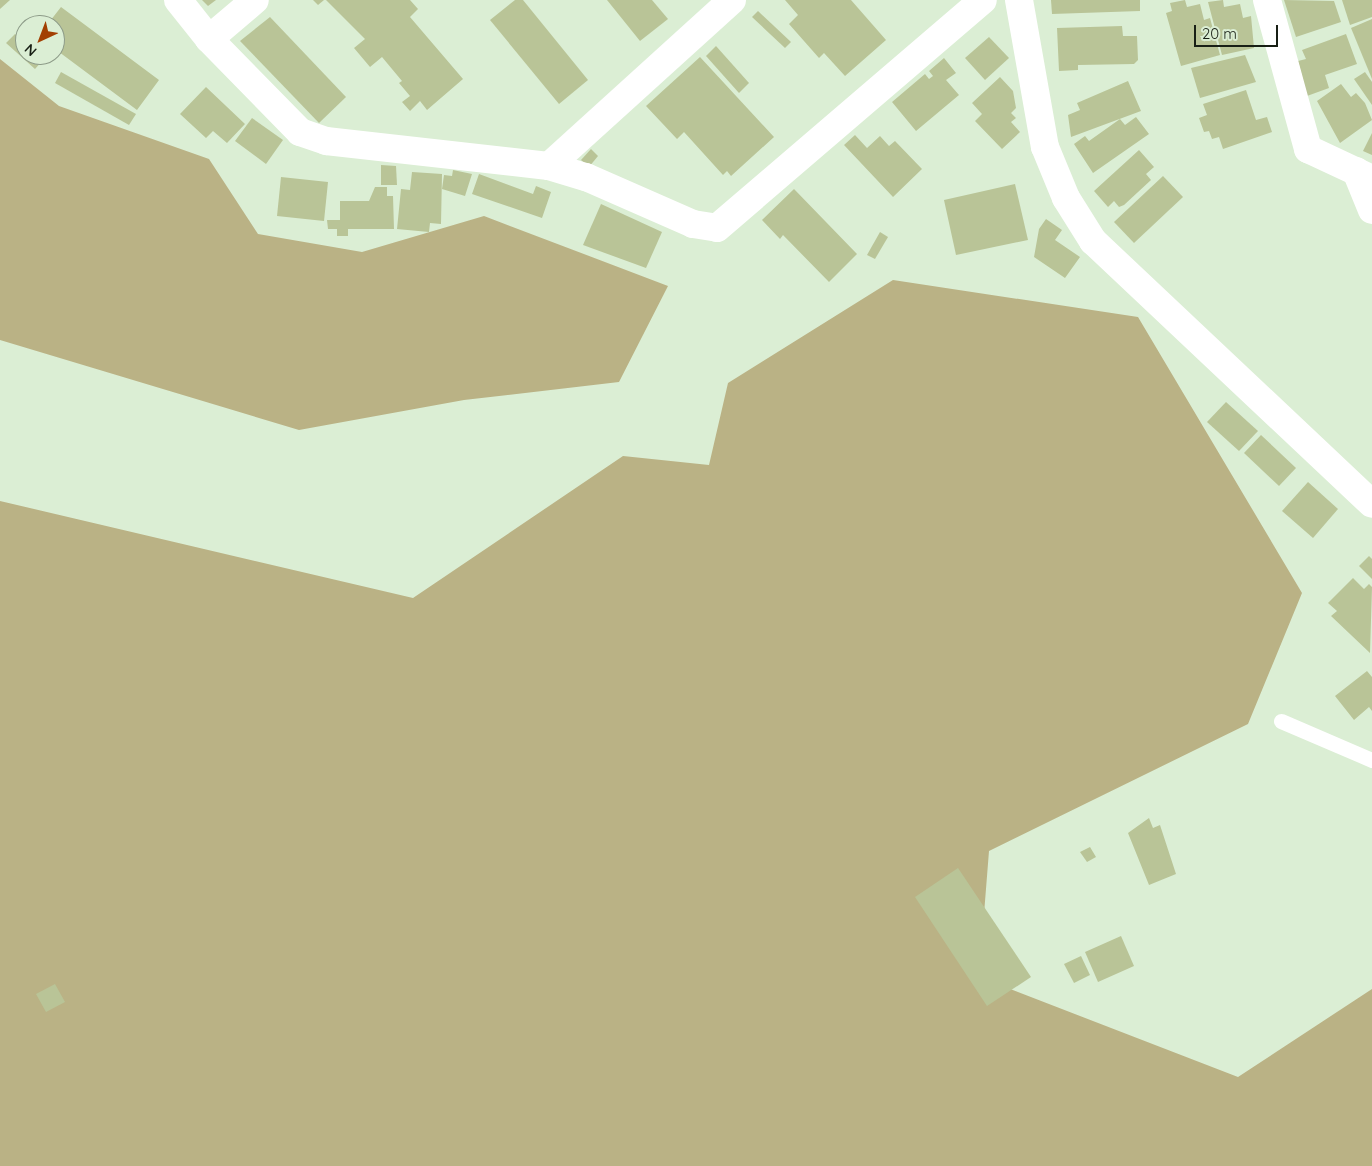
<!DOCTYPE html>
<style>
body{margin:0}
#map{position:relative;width:1372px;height:1166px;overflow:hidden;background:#dbeed4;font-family:Quicksand,sans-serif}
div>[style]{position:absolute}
.forest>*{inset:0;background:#bab285}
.building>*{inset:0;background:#b9c497}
.service>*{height:15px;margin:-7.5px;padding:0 7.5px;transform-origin:7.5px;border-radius:7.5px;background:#fff}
.minor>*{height:28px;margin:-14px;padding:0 14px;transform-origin:14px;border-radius:14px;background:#fff}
span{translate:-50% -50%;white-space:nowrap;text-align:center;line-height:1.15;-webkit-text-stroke:4px #dbeed4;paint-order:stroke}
.north{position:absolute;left:15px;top:15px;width:50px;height:50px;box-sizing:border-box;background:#dbeed4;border:1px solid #8d9b88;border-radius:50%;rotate:223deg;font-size:14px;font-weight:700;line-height:20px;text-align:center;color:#181f15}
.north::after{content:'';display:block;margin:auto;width:18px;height:22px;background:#a24003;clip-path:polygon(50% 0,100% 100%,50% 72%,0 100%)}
.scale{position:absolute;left:1194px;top:25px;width:84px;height:22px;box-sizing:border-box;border:2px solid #181f15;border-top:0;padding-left:6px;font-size:15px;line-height:18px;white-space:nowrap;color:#181f15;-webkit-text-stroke:4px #dbeed4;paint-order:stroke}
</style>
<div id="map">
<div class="forest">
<div style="clip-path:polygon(0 59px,59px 106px,209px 159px,258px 234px,362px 252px,484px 216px,668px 286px,619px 382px,464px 400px,299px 430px,0 340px)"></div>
<div style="clip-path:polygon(893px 280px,1138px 317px,1302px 593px,1248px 724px,989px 851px,979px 977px,1238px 1077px,1372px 989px,1372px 1166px,0 1166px,0 501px,413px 598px,623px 456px,709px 465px,728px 383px)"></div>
</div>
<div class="building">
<div style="clip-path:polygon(0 0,10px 0,0 9px)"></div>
<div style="clip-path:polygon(202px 0,216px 0,208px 6px)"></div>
<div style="clip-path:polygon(313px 0,324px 0,318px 5px)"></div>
<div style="clip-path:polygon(326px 0,410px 0,418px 9px,410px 17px,463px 79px,427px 110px,420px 101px,410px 111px,402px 102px,410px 96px,399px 83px,402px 81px,382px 57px,370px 67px,354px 48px,365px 39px)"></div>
<div style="clip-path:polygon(515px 0,523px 0,588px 80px,559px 104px,490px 20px)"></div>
<div style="clip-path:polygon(607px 0,652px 0,668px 19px,640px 41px)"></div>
<div style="clip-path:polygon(785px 0,851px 0,886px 40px,845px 76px,824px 53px,819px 58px,789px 24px,798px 15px)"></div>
<div style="clip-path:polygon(1051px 0,1140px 0,1140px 11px,1052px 14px)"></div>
<div style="clip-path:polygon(1185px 0,1187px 7px,1200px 4px,1204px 20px,1210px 18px,1220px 55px,1181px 66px,1166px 13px,1172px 11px,1170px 3px)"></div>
<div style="clip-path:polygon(1223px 0,1224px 7px,1240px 4px,1243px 18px,1251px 16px,1254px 48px,1222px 55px,1208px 2px)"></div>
<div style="clip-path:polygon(1284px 0,1334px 1px,1341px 22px,1296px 37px)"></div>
<div style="clip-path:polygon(1342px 0,1372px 0,1372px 17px,1350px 25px)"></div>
<div style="clip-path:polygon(61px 7px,159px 80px,137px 110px,55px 49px,55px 25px,47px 25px)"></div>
<div style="clip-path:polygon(758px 11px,791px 42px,785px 48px,752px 17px)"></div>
<div style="clip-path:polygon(270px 17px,346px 97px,319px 123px,240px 41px)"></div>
<div style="clip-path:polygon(1372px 19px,1372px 79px,1351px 28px)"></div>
<div style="clip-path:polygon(1122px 26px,1123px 36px,1137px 36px,1138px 60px,1134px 64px,1078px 65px,1078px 70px,1059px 71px,1057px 28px)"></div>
<div style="clip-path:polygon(15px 34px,25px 43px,25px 55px,38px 55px,43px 60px,35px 69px,6px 43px)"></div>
<div style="clip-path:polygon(1346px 34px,1357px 64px,1325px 75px,1329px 88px,1307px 96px,1298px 61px,1306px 59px,1302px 50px)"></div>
<div style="clip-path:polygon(989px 37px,1009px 58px,985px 80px,965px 58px)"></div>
<div style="clip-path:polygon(716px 46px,749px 83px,739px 93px,706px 56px)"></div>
<div style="clip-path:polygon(1245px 55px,1256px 82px,1200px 98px,1191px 68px)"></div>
<div style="clip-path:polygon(700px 57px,774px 137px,731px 176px,727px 171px,723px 175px,684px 132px,677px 139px,646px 106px)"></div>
<div style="clip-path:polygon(944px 58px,956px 73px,946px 80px,959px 95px,916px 131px,892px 102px,925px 74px,929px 79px,933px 76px,929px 71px)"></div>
<div style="clip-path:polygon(61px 72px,136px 114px,129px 125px,55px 83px)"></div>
<div style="clip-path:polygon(1365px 72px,1372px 82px,1372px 105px,1354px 79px)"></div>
<div style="clip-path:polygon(1000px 77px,1013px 91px,1016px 108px,1011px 113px,1016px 118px,1011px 122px,1020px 132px,1002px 149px,975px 121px,982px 114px,972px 103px)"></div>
<div style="clip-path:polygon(1128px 81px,1141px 111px,1071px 137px,1068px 115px,1080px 110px,1077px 103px)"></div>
<div style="clip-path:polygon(1341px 84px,1351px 97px,1356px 93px,1365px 103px,1372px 120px,1340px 143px,1317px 101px)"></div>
<div style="clip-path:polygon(206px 87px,245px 124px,227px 143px,213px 131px,206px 138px,180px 114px)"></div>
<div style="clip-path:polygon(1246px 90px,1256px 120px,1267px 117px,1272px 132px,1223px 149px,1219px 137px,1212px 139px,1209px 131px,1204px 132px,1199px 118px,1207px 115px,1203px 104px)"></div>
<div style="clip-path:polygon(1136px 117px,1149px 134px,1093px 173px,1074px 144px,1085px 136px,1089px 141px,1120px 119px,1125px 125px)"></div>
<div style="clip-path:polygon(252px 118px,283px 140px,266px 164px,235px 141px)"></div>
<div style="clip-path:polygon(1372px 133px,1372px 155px,1363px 151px)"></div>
<div style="clip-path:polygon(855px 135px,867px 148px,880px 136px,889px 146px,895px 141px,922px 169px,893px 197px,844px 145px)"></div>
<div style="clip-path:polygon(591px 149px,598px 156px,589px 167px,581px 160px)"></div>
<div style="clip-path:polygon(1139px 150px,1154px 167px,1146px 174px,1151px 180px,1124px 205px,1119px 207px,1114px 201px,1108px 207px,1094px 191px)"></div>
<div style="clip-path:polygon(381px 165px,396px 166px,397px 185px,381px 185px)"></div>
<div style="clip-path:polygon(453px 170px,472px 174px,465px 196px,442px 189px,444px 175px,452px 176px)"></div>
<div style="clip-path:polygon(412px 172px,442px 174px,441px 224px,430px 223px,429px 232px,397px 229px,401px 189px,410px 190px)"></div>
<div style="clip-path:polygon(479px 174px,533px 194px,536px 186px,551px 192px,542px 218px,472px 194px)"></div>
<div style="clip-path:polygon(1163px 176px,1183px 197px,1134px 243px,1114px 222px)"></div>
<div style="clip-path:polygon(281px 177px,328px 182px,324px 221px,277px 216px)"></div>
<div style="clip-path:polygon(1015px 184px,1028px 240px,956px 255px,944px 200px)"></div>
<div style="clip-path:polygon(375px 187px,387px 187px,387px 196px,393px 196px,394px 229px,348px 229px,348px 236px,337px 236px,337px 229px,328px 229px,327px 220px,340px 220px,340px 201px,369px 201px)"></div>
<div style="clip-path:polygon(794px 189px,857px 254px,829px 282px,783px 235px,780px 239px,762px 220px)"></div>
<div style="clip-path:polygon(601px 204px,662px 232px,646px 268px,583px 245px)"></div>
<div style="clip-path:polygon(1046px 219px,1062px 230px,1055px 240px,1080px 257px,1065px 278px,1034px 257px,1039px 229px)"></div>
<div style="clip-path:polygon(880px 232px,888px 237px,875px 259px,867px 255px)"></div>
<div style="clip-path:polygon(1226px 402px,1258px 431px,1239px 451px,1207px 422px)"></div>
<div style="clip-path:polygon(1261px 435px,1296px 468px,1279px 486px,1244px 453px)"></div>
<div style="clip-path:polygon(1308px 482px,1338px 509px,1313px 538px,1282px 511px)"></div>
<div style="clip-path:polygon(1369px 556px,1372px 559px,1372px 579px,1359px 566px)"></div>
<div style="clip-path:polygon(1353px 578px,1364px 589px,1369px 584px,1372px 587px,1370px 653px,1331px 616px,1337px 611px,1328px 603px)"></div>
<div style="clip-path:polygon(1367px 671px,1372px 677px,1372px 711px,1369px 707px,1354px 720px,1335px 696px)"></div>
<div style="clip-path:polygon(1149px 818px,1153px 828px,1160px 825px,1176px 874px,1149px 885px,1128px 833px)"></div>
<div style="clip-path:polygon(1090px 847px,1096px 857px,1087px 862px,1080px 852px)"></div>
<div style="clip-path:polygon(958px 868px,1031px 977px,987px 1006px,915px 897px)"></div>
<div style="clip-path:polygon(1121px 936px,1134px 966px,1098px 982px,1085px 952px)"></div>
<div style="clip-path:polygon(1081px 956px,1090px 975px,1074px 983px,1064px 964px)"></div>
<div style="clip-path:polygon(55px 984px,65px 1002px,46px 1012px,36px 994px)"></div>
</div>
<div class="service">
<div style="left:1281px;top:721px;width:99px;rotate:23.2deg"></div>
</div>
<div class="minor">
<div style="left:178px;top:0;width:50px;rotate:51.5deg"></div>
<div style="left:209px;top:39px;width:130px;rotate:45.6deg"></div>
<div style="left:300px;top:132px;width:28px;rotate:19deg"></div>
<div style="left:326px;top:141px;width:224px;rotate:6.4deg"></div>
<div style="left:549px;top:166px;width:39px;rotate:17deg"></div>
<div style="left:586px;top:177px;width:117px;rotate:23.7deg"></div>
<div style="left:693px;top:224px;width:24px;rotate:9deg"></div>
<div style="left:717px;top:228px;width:350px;rotate:-40.6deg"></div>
<div style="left:1019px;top:0;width:149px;rotate:80deg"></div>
<div style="left:1045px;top:147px;width:55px;rotate:67.6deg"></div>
<div style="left:1066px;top:198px;width:51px;rotate:57.9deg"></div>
<div style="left:1093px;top:241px;width:383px;rotate:43.3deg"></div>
<div style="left:1267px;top:0;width:155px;rotate:74.6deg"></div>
<div style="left:1308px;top:149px;width:71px;rotate:25.1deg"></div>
<div style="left:209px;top:39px;width:60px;rotate:-40.3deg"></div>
<div style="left:549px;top:166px;width:247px;rotate:-42.2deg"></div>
<div style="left:1356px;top:171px;width:42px;rotate:67.7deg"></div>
</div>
<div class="north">N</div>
<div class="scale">20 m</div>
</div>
